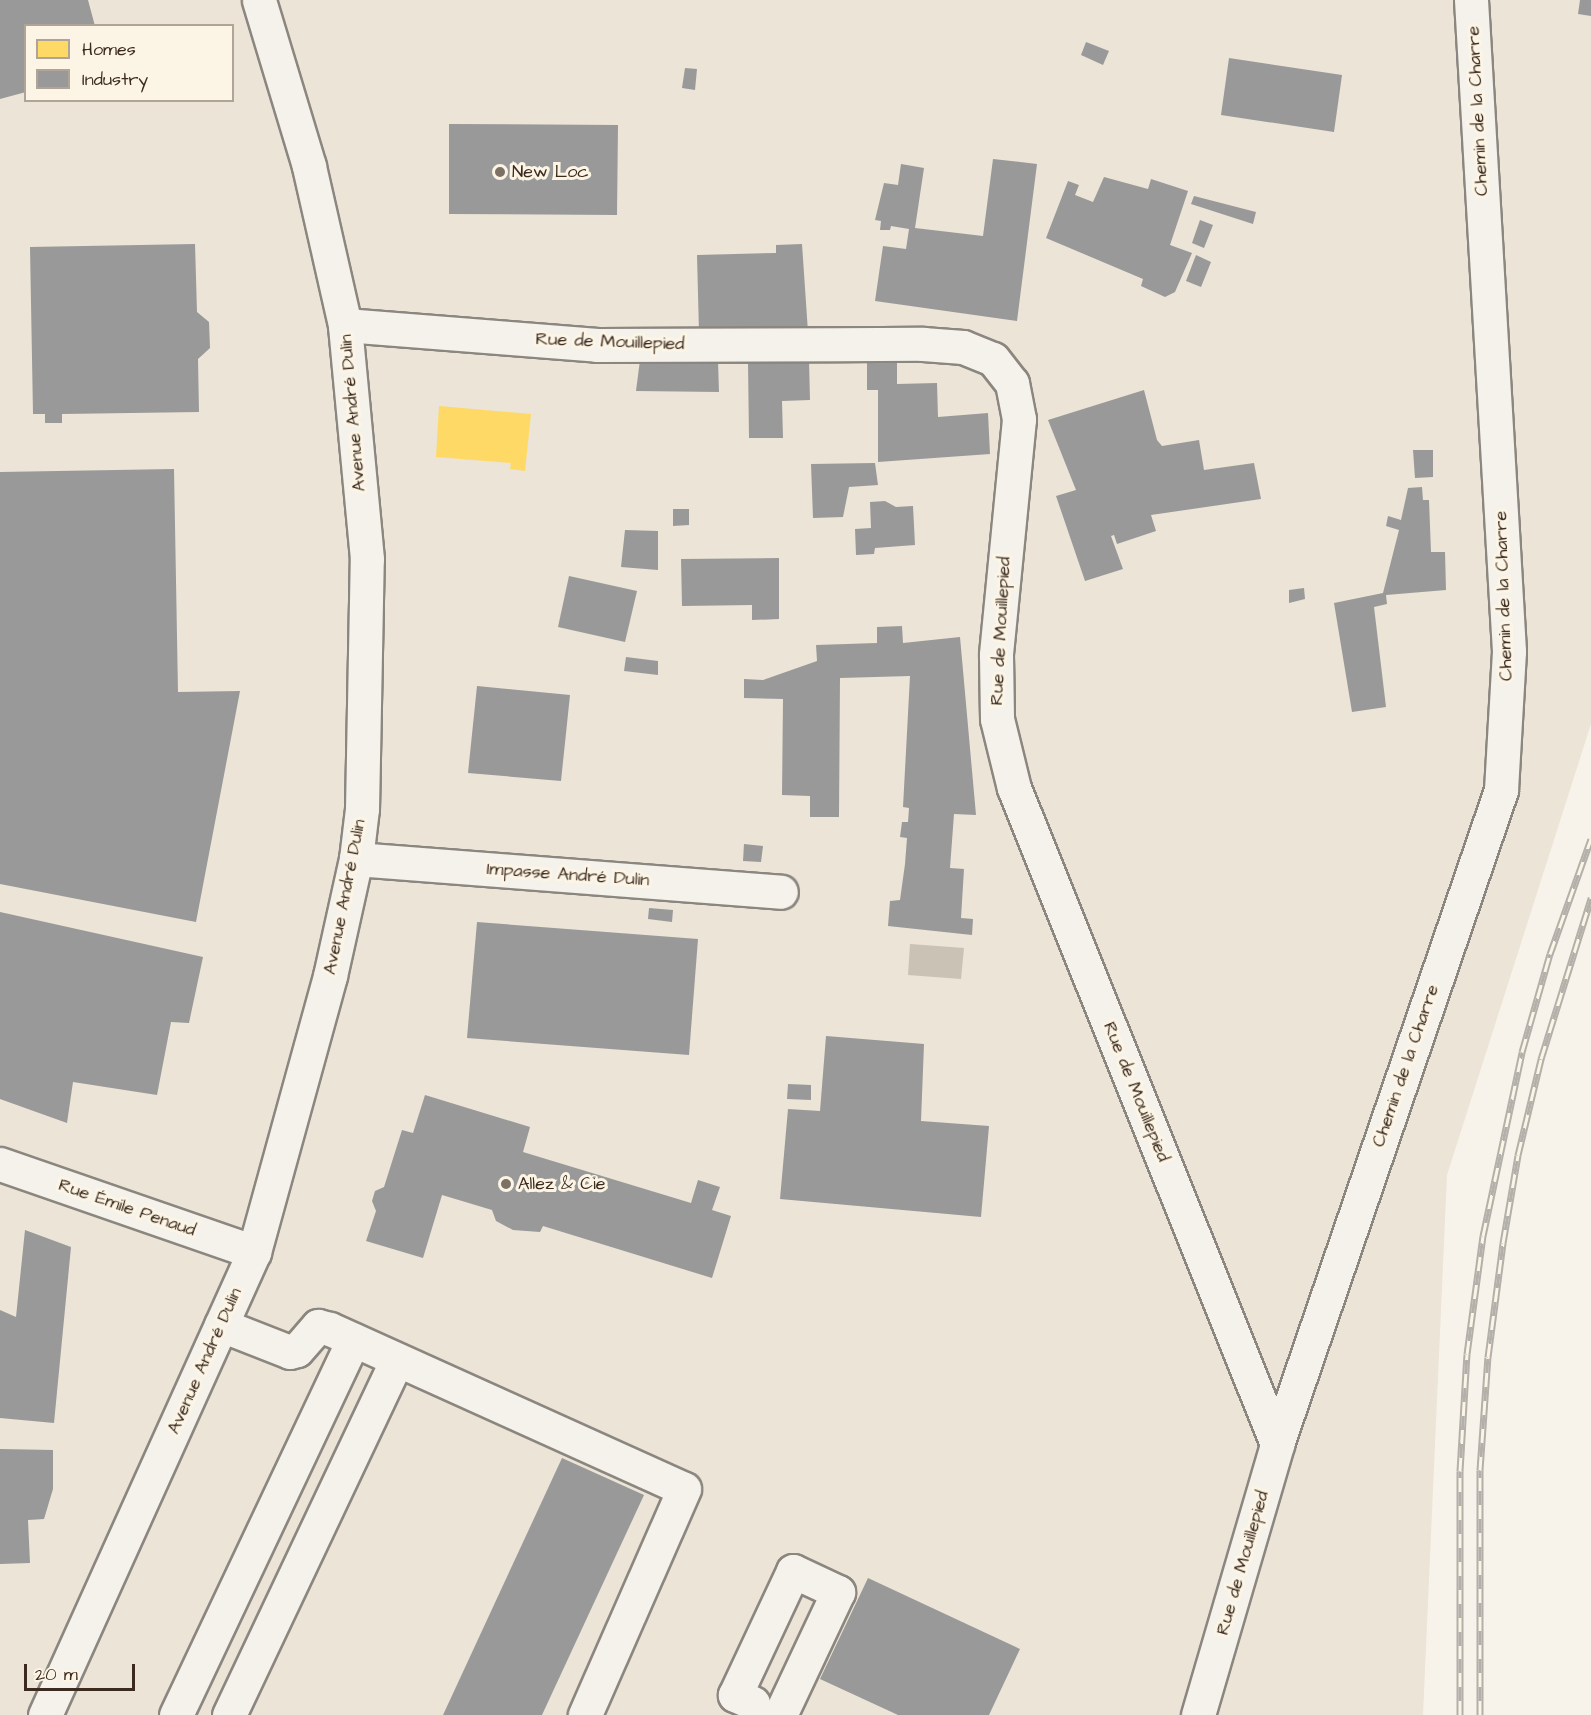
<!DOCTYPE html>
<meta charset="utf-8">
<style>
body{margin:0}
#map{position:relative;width:1591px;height:1715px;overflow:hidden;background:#f7f3ea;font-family:"Architects Daughter",sans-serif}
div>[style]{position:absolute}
.built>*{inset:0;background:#ebe4d7}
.water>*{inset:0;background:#cac2b5}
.homes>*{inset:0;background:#ffd966}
.industry>*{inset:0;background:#999}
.roads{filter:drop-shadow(2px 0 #8b867f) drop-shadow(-2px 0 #8b867f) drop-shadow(0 2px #8b867f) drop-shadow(0 -2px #8b867f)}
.minor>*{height:33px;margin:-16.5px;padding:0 16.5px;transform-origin:16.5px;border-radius:16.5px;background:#f5f2ec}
.rail>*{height:7px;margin-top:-3.5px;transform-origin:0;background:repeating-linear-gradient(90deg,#fcf5e5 0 14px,#b3afa9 0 28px);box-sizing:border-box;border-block:2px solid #b3afa9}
.dots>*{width:16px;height:16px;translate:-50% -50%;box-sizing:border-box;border:3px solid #fcf5e5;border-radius:50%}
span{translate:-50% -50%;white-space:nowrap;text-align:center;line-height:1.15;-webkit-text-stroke:6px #fcf5e5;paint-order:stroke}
.street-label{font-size:18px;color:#3b2a1e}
.poi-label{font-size:18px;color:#3b2a1e}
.left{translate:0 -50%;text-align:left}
.legend{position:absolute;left:24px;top:24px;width:210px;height:78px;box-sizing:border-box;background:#fcf5e5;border:2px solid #afa495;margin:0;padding:8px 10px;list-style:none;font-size:18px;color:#3b2a1e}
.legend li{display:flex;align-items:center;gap:12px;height:30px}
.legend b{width:30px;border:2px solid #afa495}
.scale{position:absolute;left:24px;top:1664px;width:111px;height:27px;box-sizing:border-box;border:3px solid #3b2a1e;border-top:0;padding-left:8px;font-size:18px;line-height:21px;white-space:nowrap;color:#3b2a1e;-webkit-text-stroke:4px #fcf5e5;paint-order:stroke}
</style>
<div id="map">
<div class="built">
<div style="clip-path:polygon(evenodd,0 0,1591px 0,1591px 724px,1447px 1175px,1423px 1715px,0 1715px,0 0,26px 26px,232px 26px,232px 100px,26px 100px,26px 26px)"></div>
</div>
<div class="water">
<div style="clip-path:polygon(910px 944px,964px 948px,961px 979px,908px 975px)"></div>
</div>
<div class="homes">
<div style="clip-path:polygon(439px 406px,531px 414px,525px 471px,510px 469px,511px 463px,436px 457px)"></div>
</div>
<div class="industry">
<div style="clip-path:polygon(0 0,88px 0,95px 26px,26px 26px,26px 92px,0 99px)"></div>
<div style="clip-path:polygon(1580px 0,1591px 0,1591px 16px,1578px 14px)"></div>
<div style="clip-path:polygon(1086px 42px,1109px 51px,1103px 65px,1081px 55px)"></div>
<div style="clip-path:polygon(1229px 58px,1342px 75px,1334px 132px,1221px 115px)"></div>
<div style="clip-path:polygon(685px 68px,697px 69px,695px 90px,682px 88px)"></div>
<div style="clip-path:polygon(449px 124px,618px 125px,617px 215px,449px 214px)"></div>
<div style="clip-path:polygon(993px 159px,1037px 164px,1017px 321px,875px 301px,883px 246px,906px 249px,909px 229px,891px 226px,890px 230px,880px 230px,881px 221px,875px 220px,884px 183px,898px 185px,901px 164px,924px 168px,915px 228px,983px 236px)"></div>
<div style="clip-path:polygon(1104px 177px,1148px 189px,1151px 179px,1188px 191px,1170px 245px,1192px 253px,1175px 292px,1165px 297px,1141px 286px,1143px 279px,1046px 238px,1068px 181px,1079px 185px,1075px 195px,1093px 202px)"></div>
<div style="clip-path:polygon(1194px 196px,1256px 212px,1253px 224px,1191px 204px)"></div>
<div style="clip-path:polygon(1200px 220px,1213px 225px,1204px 248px,1192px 243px)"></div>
<div style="clip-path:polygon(195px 244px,197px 312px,209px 322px,210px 348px,198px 359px,199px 412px,62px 414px,62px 423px,45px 423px,45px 414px,33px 414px,30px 247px)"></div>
<div style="clip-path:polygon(802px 244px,808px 332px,699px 333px,697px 255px,776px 253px,776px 245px)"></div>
<div style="clip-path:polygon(1196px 255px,1211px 262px,1201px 287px,1186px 281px)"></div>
<div style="clip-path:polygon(640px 360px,718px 361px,719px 392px,636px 391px)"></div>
<div style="clip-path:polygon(809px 360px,810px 400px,782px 401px,783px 438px,749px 438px,748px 362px)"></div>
<div style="clip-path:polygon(867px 362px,897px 363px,897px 384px,937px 383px,938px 417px,988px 413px,990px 454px,878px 462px,878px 390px,867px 390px)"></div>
<div style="clip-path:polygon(1144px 390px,1157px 440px,1162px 446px,1199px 440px,1204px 470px,1254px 463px,1261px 499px,1151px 515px,1156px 531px,1117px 544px,1114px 535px,1111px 536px,1123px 569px,1085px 581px,1056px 496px,1076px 490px,1048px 420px)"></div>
<div style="clip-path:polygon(1413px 450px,1433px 450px,1433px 477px,1415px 478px)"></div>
<div style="clip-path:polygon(875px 463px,878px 485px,849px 487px,843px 517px,813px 518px,811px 464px)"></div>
<div style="clip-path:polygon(174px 469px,178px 692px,240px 691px,196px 922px,0 884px,0 472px)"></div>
<div style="clip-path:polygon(1422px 487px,1423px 500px,1429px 500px,1431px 552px,1445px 552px,1446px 590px,1386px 595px,1387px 604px,1374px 607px,1386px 707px,1352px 712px,1334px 603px,1383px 593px,1399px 530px,1386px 526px,1388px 516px,1401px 520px,1408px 488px)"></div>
<div style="clip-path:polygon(885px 501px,896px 507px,913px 506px,915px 545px,875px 548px,874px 554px,856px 555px,855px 529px,871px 528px,870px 502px)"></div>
<div style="clip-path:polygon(673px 509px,689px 509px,689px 525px,673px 526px)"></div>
<div style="clip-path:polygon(625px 530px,658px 531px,658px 570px,621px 567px)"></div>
<div style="clip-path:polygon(779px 558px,779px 619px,752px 620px,752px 605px,682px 606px,681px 559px)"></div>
<div style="clip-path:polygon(569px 576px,637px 591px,625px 642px,558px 627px)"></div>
<div style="clip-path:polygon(1304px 588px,1305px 599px,1289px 603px,1289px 590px)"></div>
<div style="clip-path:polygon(902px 626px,903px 643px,960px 637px,976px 815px,954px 814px,950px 868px,964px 869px,961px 918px,973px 919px,972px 935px,888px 926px,890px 901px,900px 900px,905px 864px,907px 838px,900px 837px,902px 822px,908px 822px,909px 808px,903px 807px,910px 676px,840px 678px,839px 817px,810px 817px,810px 796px,782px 795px,783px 699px,744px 698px,744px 679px,763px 680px,817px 661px,816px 645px,877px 643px,877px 627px)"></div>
<div style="clip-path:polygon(626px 657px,658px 661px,658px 675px,624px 671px)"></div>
<div style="clip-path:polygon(477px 686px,570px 695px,561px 781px,468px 773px)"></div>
<div style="clip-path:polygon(744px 844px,763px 846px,761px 862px,743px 861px)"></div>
<div style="clip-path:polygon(649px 908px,673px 910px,672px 922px,648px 919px)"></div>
<div style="clip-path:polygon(0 912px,203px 957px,189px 1023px,171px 1022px,157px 1095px,73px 1082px,67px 1123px,0 1099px)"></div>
<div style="clip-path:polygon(477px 922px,698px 939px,689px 1055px,467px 1038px)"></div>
<div style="clip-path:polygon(826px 1036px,924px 1044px,921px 1121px,989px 1126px,981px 1217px,780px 1199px,788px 1109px,820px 1111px)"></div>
<div style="clip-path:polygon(788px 1084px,811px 1085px,811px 1100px,787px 1099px)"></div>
<div style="clip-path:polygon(425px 1095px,530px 1127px,523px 1152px,691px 1203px,698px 1180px,720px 1187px,712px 1210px,731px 1216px,712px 1278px,543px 1226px,540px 1232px,513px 1230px,496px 1221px,492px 1210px,442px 1195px,423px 1258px,366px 1241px,376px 1211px,372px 1201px,375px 1191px,384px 1187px,402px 1130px,413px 1133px)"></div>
<div style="clip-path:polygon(25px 1230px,71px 1247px,54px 1423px,0 1418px,0 1310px,16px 1317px)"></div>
<div style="clip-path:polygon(0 1449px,53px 1450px,53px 1489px,44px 1519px,28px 1520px,30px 1563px,0 1564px)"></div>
<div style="clip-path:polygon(562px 1458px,644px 1495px,542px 1715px,443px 1715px)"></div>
<div style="clip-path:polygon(868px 1578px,1020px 1649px,989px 1715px,898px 1715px,820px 1679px)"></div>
</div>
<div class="roads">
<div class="minor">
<div style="left:345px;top:325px;width:253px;rotate:4.5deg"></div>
<div style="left:597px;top:345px;width:326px;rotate:-0.2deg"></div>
<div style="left:923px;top:344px;width:40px;rotate:4.3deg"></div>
<div style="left:963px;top:347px;width:32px;rotate:22deg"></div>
<div style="left:993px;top:359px;width:31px;rotate:52deg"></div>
<div style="left:1012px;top:383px;width:37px;rotate:79deg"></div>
<div style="left:1019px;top:419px;width:237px;rotate:95.6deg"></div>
<div style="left:996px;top:655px;width:64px;rotate:89.1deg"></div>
<div style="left:997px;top:719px;width:71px;rotate:76.2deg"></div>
<div style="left:1014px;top:788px;width:707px;rotate:68.15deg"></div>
<div style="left:356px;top:859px;width:426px;rotate:4.4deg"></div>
<div style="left:0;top:1164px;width:269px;rotate:19.1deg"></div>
<div style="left:221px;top:1325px;width:74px;rotate:21.4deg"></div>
<div style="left:290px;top:1352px;width:7px;rotate:-16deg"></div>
<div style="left:297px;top:1350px;width:32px;rotate:-49deg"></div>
<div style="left:318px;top:1326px;width:12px;rotate:14deg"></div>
<div style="left:330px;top:1329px;width:388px;rotate:24.3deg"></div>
<div style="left:684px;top:1489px;width:247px;rotate:113.7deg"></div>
<div style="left:753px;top:1703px;width:20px;rotate:-156deg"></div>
<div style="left:735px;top:1695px;width:137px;rotate:-64.9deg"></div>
<div style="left:793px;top:1571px;width:50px;rotate:25deg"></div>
<div style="left:838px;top:1592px;width:136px;rotate:115.2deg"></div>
<div style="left:45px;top:1715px;width:508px;rotate:-65.71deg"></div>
<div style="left:254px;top:1252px;width:286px;rotate:-74.6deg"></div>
<div style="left:330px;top:976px;width:120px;rotate:-77.5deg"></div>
<div style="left:356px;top:859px;width:50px;rotate:-83.2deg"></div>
<div style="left:362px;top:809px;width:250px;rotate:-88.9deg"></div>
<div style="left:367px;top:559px;width:235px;rotate:-95.4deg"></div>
<div style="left:345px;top:325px;width:163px;rotate:-102.8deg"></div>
<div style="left:309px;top:166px;width:173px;rotate:-106.8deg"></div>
<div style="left:176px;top:1715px;width:415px;rotate:-64.7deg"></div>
<div style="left:229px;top:1715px;width:393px;rotate:-64.7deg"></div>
<div style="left:1198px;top:1715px;width:282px;rotate:-73.7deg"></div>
<div style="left:1277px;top:1444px;width:691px;rotate:-71.09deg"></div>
<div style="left:1501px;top:790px;width:139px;rotate:-86.7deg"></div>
<div style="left:1509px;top:651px;width:652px;rotate:-93.34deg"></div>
</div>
</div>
<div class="rail">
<div style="left:1460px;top:1715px;width:244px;rotate:-90deg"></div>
<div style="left:1460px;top:1471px;width:117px;rotate:-86.6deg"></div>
<div style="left:1467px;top:1354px;width:119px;rotate:-82.3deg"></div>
<div style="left:1483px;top:1236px;width:188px;rotate:-78deg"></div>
<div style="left:1522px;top:1052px;width:102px;rotate:-74.1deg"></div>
<div style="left:1550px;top:954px;width:122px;rotate:-70.4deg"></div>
<div style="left:1480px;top:1715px;width:245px;rotate:-90deg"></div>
<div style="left:1480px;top:1470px;width:113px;rotate:-86deg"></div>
<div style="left:1488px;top:1357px;width:115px;rotate:-82.5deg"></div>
<div style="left:1503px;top:1243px;width:89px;rotate:-80.3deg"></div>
<div style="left:1518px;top:1155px;width:99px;rotate:-76.5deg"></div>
<div style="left:1541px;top:1059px;width:169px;rotate:-72.7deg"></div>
</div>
<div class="dots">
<div style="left:500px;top:172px;background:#7d7065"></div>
<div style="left:506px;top:1184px;background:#7d7065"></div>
</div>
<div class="street-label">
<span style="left:1478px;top:111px;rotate:-93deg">Chemin de la Charre</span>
<span style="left:610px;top:342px;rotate:2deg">Rue de Mouillepied</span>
<span style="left:353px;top:413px;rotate:-95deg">Avenue André Dulin</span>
<span style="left:1504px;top:596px;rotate:-92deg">Chemin de la Charre</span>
<span style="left:1001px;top:631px;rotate:-87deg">Rue de Mouillepied</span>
<span style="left:568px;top:875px;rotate:4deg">Impasse André Dulin</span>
<span style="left:345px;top:897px;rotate:-79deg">Avenue André Dulin</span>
<span style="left:1406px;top:1066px;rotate:-71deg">Chemin de la Charre</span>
<span style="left:1136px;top:1092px;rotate:68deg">Rue de Mouillepied</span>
<span style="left:127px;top:1208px;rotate:19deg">Rue Émile Penaud</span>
<span style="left:205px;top:1361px;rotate:-66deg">Avenue André Dulin</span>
<span style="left:1243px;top:1563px;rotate:-74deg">Rue de Mouillepied</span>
</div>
<div class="poi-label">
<span class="left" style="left:512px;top:172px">New Loc</span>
<span class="left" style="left:518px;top:1184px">Allez &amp; Cie</span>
</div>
<ul class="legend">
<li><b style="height:16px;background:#ffd966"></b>Homes</li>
<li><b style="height:16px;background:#999"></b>Industry</li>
</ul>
<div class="scale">20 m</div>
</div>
